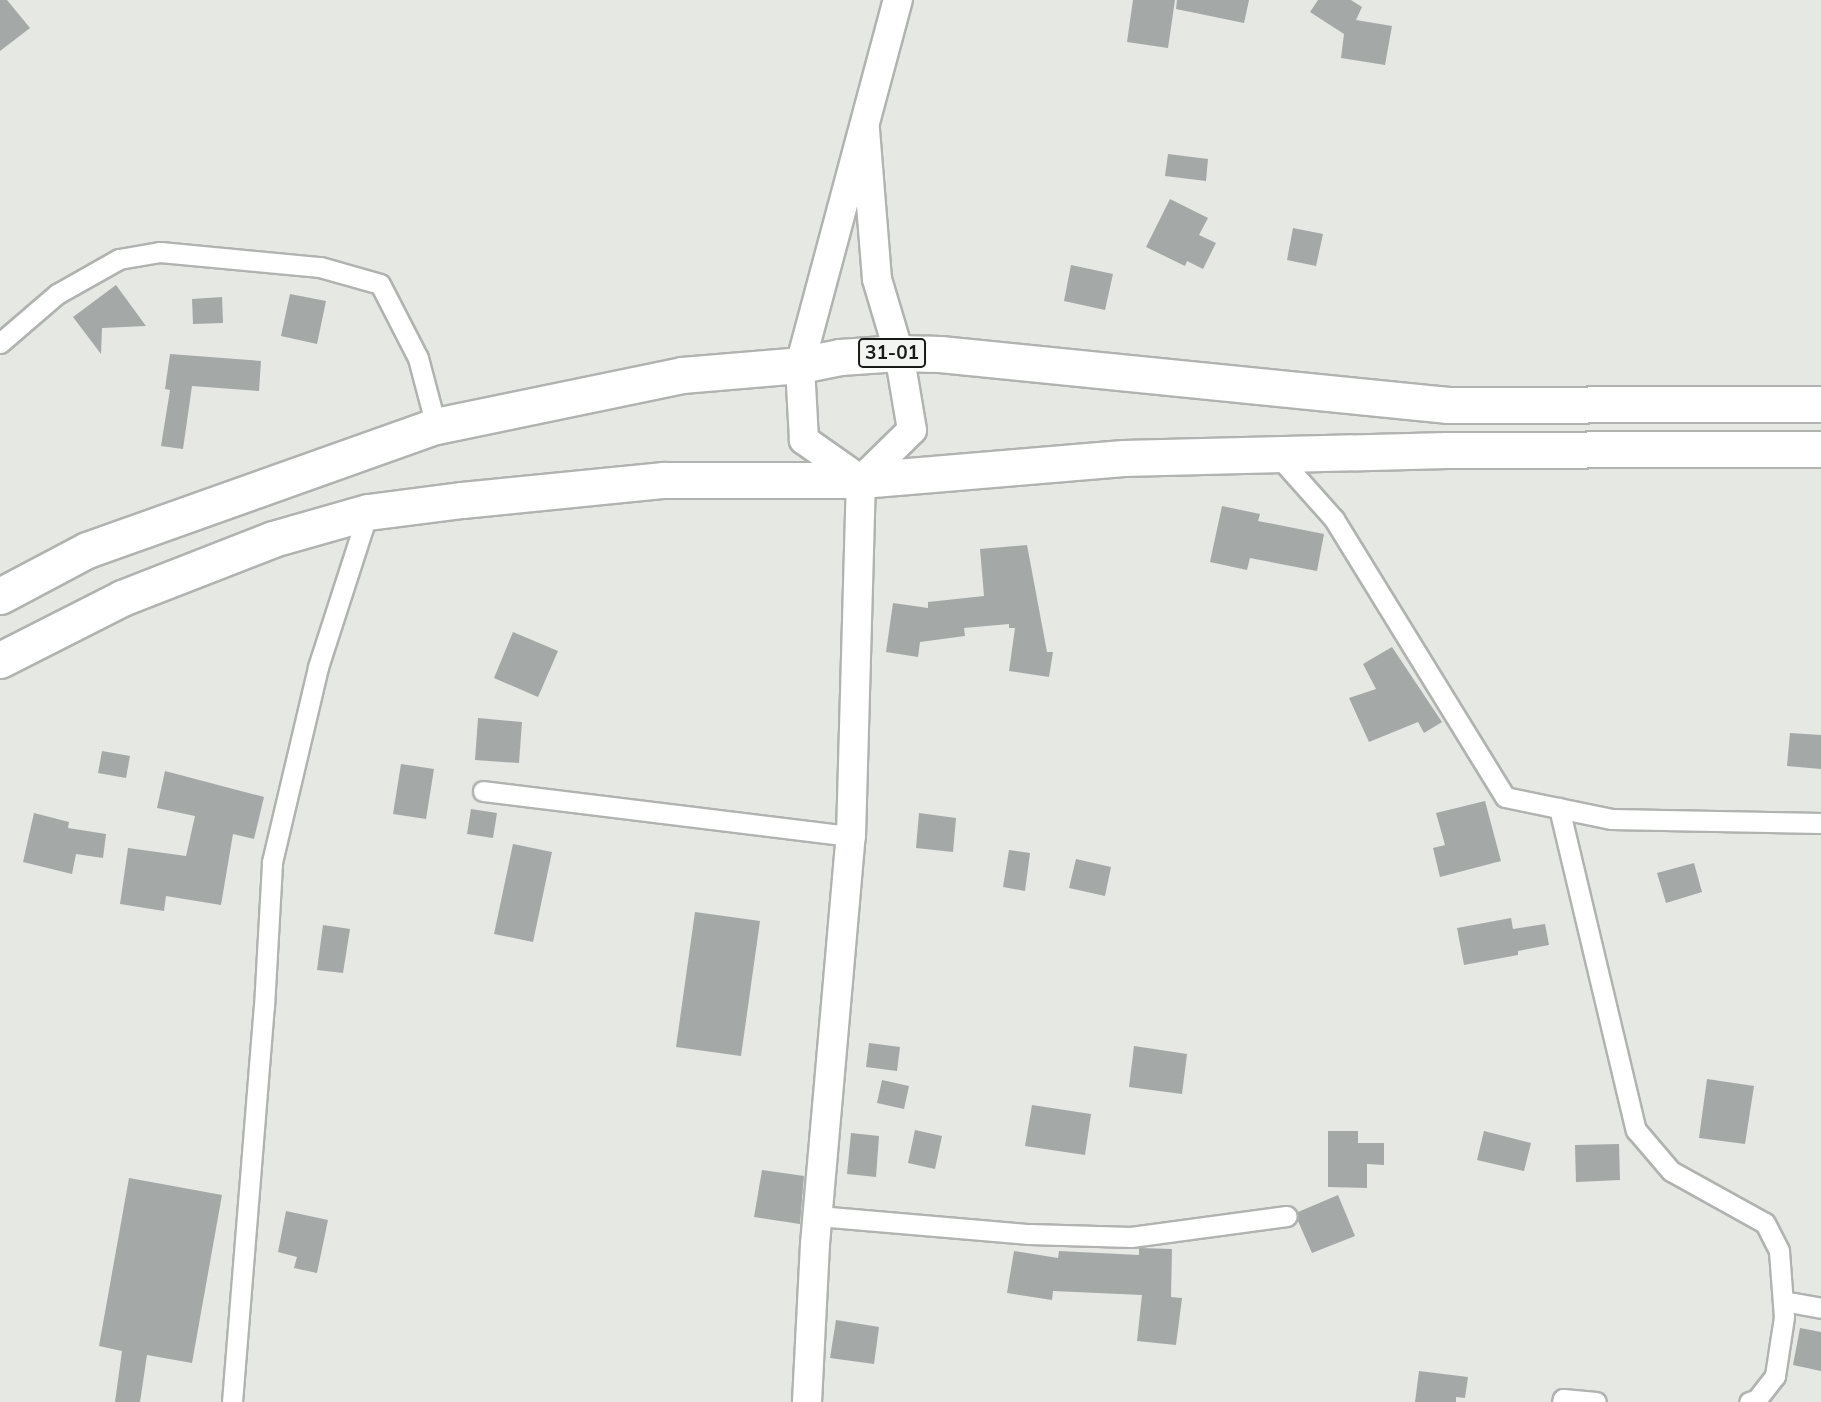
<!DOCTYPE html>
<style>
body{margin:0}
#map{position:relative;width:1821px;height:1402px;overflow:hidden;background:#e5e8e3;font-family:Mulish,sans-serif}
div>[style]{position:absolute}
.building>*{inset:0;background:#a4a9a7}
.roads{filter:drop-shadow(2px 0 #b0b3af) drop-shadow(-2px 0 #b0b3af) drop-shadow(0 2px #b0b3af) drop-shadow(0 -2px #b0b3af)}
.street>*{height:19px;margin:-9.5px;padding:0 9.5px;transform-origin:9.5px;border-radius:9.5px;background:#fff}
.secondary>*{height:28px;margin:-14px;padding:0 14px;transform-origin:14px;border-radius:14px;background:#fff}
.highway>*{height:35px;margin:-17.5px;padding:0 17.5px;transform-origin:17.5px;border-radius:17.5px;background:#fff}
span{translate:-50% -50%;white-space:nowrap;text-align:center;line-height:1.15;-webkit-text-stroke:7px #f2f5f1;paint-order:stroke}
.shield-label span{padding:2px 5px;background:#f2f5f1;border:2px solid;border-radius:5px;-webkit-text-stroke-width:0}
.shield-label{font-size:19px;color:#191a18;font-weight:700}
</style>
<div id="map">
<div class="building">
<div style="clip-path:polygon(0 0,7px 0,30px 28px,0 51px)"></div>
<div style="clip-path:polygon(1133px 0,1175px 0,1168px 48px,1127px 42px)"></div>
<div style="clip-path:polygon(1177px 0,1249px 0,1244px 23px,1176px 9px)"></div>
<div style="clip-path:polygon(1318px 0,1351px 0,1362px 7px,1356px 20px,1392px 26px,1385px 65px,1341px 58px,1344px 34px,1310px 12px)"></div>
<div style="clip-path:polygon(1168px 154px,1208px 159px,1206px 181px,1165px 176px)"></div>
<div style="clip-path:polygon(1170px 199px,1208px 218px,1199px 235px,1216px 243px,1203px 269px,1187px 261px,1185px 266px,1146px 247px)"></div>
<div style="clip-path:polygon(1293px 228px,1323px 234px,1316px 266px,1287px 260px)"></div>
<div style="clip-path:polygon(1071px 265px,1113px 274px,1105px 310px,1064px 301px)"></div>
<div style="clip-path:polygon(116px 285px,146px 326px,102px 328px,101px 354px,73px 317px)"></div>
<div style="clip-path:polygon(290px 294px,326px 301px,317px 344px,281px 336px)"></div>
<div style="clip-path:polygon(222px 297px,223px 323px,193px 324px,192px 299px)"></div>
<div style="clip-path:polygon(170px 354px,261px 361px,259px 391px,192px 386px,183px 449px,161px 446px,170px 390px,165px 389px)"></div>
<div style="clip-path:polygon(1222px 506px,1260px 514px,1258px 521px,1324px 534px,1317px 571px,1250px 558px,1247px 570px,1210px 562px)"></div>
<div style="clip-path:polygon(1027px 545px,1047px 652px,1053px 652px,1049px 677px,1009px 671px,1015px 628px,1009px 628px,1009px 624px,964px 628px,965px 636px,920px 642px,918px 657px,886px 652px,893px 603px,928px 608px,928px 602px,984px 596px,980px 549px)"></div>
<div style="clip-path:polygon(513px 632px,558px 651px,538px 697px,494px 678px)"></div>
<div style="clip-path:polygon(1392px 647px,1442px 722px,1424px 733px,1418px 722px,1369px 742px,1349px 698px,1376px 689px,1363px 664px)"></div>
<div style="clip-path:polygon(478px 718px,522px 722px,519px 763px,475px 760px)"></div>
<div style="clip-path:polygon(1790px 733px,1821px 735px,1821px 769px,1787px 766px)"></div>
<div style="clip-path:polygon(102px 751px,130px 756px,126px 778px,98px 773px)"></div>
<div style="clip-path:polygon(401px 764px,434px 769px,426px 819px,393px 814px)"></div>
<div style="clip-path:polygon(165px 771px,264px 797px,254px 839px,233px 834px,221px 905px,166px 896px,164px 911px,120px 904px,128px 848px,186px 856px,195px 816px,157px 808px)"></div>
<div style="clip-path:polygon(1485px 801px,1501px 861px,1440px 877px,1433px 848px,1445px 845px,1436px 813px)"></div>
<div style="clip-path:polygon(471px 809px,497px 813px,493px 838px,467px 834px)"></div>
<div style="clip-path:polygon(34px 813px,69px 822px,68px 828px,106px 834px,103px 858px,76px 854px,72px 874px,23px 862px)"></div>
<div style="clip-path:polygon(919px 813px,956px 818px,953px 852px,916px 848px)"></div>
<div style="clip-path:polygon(513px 844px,552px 852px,533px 942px,494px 934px)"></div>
<div style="clip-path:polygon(1009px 850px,1030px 853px,1025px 891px,1003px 887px)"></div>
<div style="clip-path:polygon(1076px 859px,1111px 867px,1105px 896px,1069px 888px)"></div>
<div style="clip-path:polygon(1694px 863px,1702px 892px,1666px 903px,1657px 873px)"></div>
<div style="clip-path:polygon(695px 912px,760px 921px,741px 1056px,676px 1047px)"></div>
<div style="clip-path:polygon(1511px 918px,1513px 929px,1545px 924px,1549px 945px,1518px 951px,1518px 955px,1464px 965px,1457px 928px)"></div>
<div style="clip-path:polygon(323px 925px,350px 929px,343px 973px,317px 970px)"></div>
<div style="clip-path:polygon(869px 1043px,900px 1047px,897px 1071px,866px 1067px)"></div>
<div style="clip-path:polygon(1134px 1046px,1187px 1054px,1182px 1094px,1129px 1087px)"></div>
<div style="clip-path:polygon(1707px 1079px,1754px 1086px,1745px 1144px,1699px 1138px)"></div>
<div style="clip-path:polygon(882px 1080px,909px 1086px,904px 1109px,877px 1103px)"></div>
<div style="clip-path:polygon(1032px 1105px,1091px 1114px,1085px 1155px,1025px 1146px)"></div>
<div style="clip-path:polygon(915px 1130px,942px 1136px,935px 1169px,908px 1163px)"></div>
<div style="clip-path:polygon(1328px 1131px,1358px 1131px,1358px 1143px,1384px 1143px,1384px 1165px,1367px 1164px,1367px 1188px,1328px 1187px)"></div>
<div style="clip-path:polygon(1484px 1131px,1531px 1143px,1524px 1171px,1477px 1160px)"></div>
<div style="clip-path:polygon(851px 1133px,879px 1136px,876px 1177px,847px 1174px)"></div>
<div style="clip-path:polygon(1619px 1144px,1620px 1180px,1576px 1182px,1575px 1145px)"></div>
<div style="clip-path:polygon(762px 1170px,804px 1176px,800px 1224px,754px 1217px)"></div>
<div style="clip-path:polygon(129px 1178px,222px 1195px,192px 1363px,147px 1355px,140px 1402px,115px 1402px,122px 1351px,99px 1346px)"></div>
<div style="clip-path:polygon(1338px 1195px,1355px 1236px,1312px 1253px,1298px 1221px,1298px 1212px)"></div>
<div style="clip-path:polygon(286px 1211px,328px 1220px,317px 1273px,294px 1268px,297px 1257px,278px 1252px)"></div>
<div style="clip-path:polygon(1139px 1248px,1172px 1249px,1171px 1297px,1182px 1298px,1176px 1345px,1137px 1341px,1142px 1295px,1053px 1291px,1052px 1300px,1007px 1293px,1014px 1251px,1058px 1258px,1059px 1251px,1139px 1255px)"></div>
<div style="clip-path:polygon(836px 1320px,879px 1327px,874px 1364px,830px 1358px)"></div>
<div style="clip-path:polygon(1800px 1328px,1821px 1332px,1821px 1371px,1793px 1365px)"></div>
<div style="clip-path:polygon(1419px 1371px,1468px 1377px,1465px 1398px,1456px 1397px,1456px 1402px,1415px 1402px)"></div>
</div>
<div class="roads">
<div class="street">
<div style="left:0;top:343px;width:75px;rotate:-40.7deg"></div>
<div style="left:57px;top:294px;width:71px;rotate:-29.4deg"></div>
<div style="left:119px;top:259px;width:42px;rotate:-9.7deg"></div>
<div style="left:160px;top:252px;width:161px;rotate:5.4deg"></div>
<div style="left:320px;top:267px;width:62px;rotate:15.8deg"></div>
<div style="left:380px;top:284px;width:83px;rotate:62.8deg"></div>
<div style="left:418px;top:358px;width:70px;rotate:75.2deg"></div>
<div style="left:1276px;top:454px;width:87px;rotate:48.3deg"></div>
<div style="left:1334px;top:519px;width:326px;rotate:58.4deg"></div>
<div style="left:1505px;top:797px;width:108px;rotate:11.7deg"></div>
<div style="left:1611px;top:819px;width:210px;rotate:1.1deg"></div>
<div style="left:483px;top:791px;width:371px;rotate:7deg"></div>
<div style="left:1559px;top:808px;width:331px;rotate:76.6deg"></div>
<div style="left:1636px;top:1130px;width:54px;rotate:49.5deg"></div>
<div style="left:1671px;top:1171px;width:107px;rotate:29deg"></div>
<div style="left:1765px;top:1223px;width:31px;rotate:63deg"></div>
<div style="left:1779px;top:1251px;width:66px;rotate:85.7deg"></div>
<div style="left:1784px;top:1317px;width:60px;rotate:98.7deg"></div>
<div style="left:1775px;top:1376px;width:31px;rotate:128deg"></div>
<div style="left:1756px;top:1400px;width:7px;rotate:164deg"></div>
<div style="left:818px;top:1216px;width:212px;rotate:4.9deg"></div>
<div style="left:1029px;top:1234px;width:102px;rotate:1.7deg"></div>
<div style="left:1131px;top:1237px;width:157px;rotate:-7.7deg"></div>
<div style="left:1783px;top:1301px;width:39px;rotate:10deg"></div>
<div style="left:232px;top:1402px;width:396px;rotate:-85.4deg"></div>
<div style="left:264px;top:1007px;width:145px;rotate:-86.8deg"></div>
<div style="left:272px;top:862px;width:200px;rotate:-76.7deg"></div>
<div style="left:318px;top:667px;width:163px;rotate:-72.1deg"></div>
<div style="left:1562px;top:1402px;width:3px;rotate:-72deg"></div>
<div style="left:1563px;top:1399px;width:33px;rotate:5deg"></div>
</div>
<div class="secondary">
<div style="left:861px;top:480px;width:70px;rotate:-144.9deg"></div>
<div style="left:804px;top:440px;width:75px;rotate:-93.1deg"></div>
<div style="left:800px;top:365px;width:378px;rotate:-75deg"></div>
<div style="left:807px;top:1402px;width:158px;rotate:-87.1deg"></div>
<div style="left:815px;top:1244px;width:410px;rotate:-85deg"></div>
<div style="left:851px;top:836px;width:356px;rotate:-88.4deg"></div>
<div style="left:861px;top:480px;width:71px;rotate:-44.4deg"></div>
<div style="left:912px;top:430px;width:78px;rotate:-99.6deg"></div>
<div style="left:899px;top:353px;width:77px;rotate:-106.6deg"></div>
<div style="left:877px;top:279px;width:150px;rotate:-94.6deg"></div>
</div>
<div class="highway">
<div style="left:0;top:596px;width:98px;rotate:-27.9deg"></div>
<div style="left:87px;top:550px;width:370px;rotate:-19.6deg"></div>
<div style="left:436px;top:426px;width:251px;rotate:-11.7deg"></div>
<div style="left:682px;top:375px;width:118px;rotate:-4.8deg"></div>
<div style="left:800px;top:365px;width:41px;rotate:-11.3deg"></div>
<div style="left:840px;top:357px;width:59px;rotate:-3.9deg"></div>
<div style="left:899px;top:353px;width:41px;rotate:1.4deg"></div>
<div style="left:940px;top:354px;width:511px;rotate:5.73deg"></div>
<div style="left:1448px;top:405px;width:373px;rotate:-0.2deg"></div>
<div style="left:0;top:660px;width:137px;rotate:-26.9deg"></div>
<div style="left:122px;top:598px;width:162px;rotate:-21.3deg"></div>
<div style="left:273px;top:539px;width:99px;rotate:-15.9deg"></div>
<div style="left:368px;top:512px;width:95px;rotate:-7.3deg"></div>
<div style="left:462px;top:500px;width:203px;rotate:-5.7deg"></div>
<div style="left:664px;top:480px;width:197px"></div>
<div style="left:861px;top:480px;width:263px;rotate:-4.8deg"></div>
<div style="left:1123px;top:458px;width:324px;rotate:-1.4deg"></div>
<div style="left:1447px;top:450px;width:374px;rotate:-0.2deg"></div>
</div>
</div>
<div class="shield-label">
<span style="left:892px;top:353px">31-01</span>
</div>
</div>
